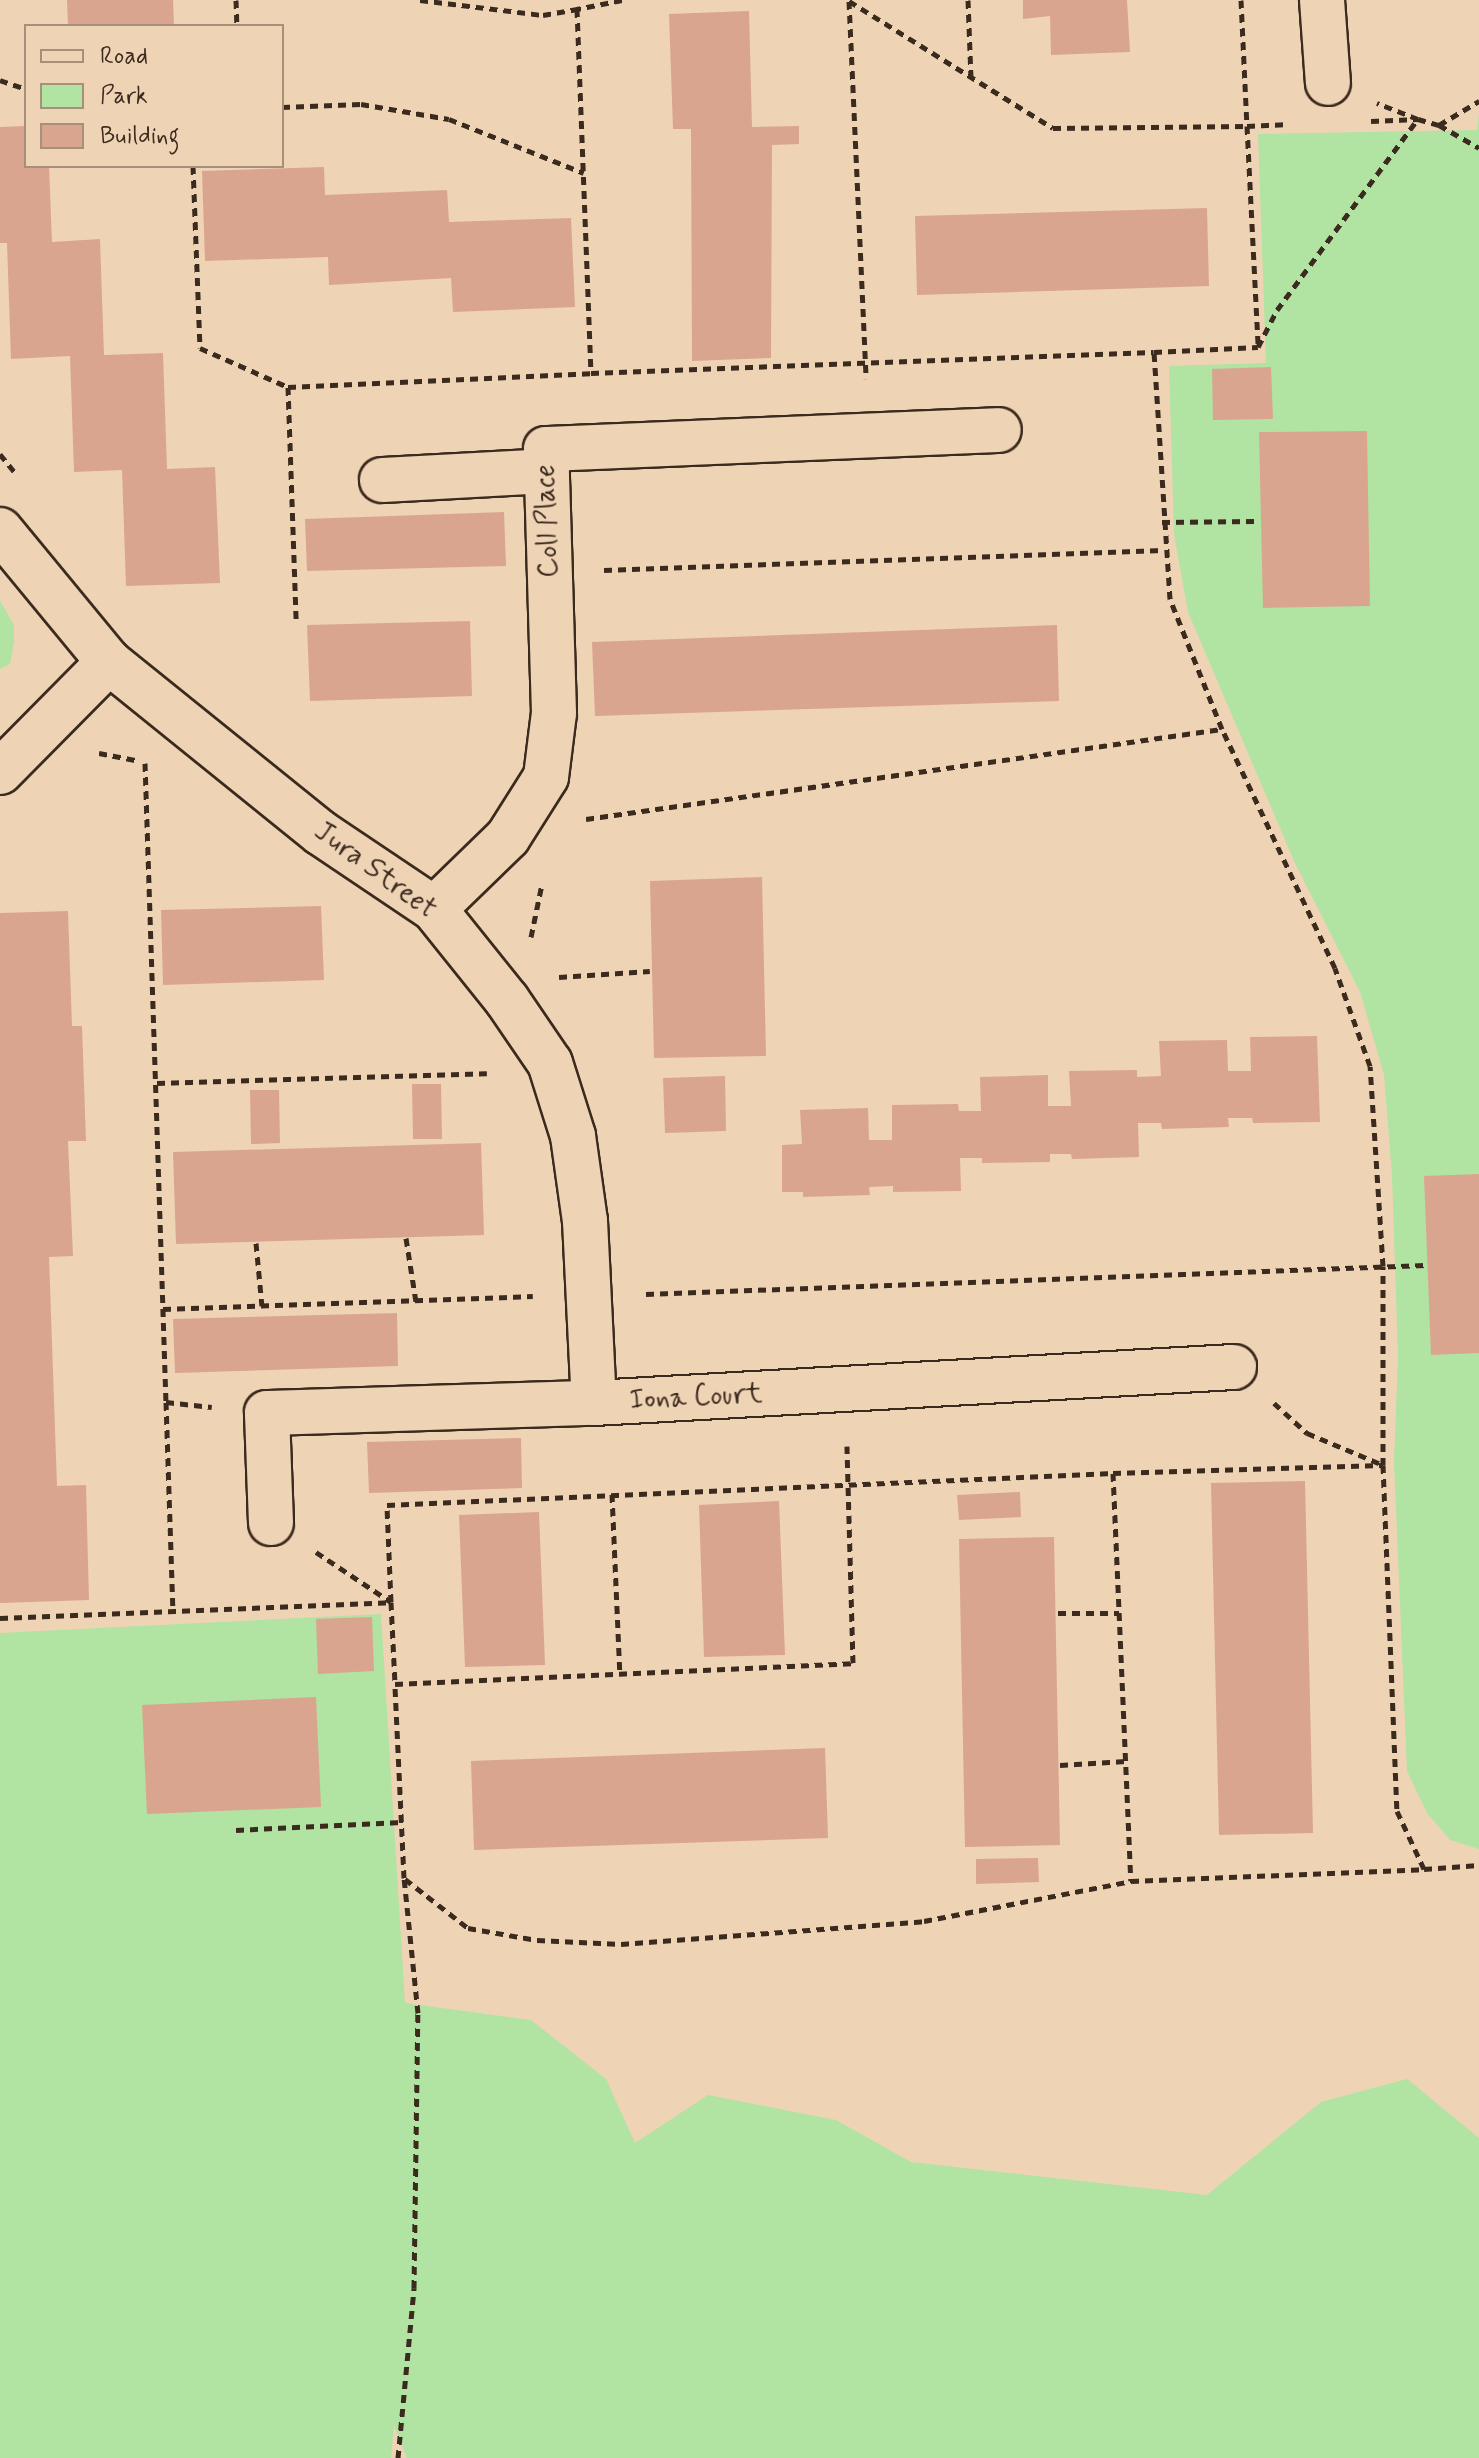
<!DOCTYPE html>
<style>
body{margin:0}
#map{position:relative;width:1479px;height:2458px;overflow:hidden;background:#efd3b5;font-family:Mynerve,sans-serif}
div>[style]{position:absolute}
.green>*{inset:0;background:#b1e3a3}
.building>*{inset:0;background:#daa58f}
.path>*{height:5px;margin-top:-2.5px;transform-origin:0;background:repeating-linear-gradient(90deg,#3b2a1e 0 8px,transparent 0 14px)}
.roads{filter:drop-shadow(2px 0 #3b2a1e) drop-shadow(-2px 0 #3b2a1e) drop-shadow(0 2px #3b2a1e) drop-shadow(0 -2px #3b2a1e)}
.minor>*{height:44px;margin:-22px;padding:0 22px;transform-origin:22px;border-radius:22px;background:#efd3b5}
span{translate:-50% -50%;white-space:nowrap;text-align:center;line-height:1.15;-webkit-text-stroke:6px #efd3b5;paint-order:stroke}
.street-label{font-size:28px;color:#3b2a1e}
.legend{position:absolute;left:24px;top:24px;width:260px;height:144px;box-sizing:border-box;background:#efd3b5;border:2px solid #a78f79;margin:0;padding:10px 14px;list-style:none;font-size:24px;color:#3b2a1e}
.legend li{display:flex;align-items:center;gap:16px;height:40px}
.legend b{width:40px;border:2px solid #a78f79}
</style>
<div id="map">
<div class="green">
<div style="clip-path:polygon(1479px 115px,1479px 1849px,1450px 1840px,1427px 1813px,1407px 1771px,1394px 1462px,1398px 1357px,1392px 1175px,1384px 1075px,1360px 992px,1294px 861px,1188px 612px,1174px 534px,1169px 366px,1266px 363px,1258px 134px,1477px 130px)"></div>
<div style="clip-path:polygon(0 601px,14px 625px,14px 642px,10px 664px,0 669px)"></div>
<div style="clip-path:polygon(381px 1614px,405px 2003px,531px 2020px,606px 2079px,635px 2143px,708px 2095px,836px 2120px,911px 2162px,1207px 2195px,1321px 2102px,1407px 2079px,1479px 2138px,1479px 2458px,407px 2458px,394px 2425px,391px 2458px,0 2458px,0 1633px)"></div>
</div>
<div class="building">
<div style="clip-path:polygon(67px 0,173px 0,174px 26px,68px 26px)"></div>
<div style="clip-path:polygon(1023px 0,1127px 0,1130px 52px,1051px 55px,1050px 16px,1023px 19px)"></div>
<div style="clip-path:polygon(749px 11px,752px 127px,799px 126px,799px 144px,772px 145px,771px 358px,692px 361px,691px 129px,673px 129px,669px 14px)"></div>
<div style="clip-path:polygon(26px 126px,26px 166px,49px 166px,52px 242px,100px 239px,104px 355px,163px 353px,167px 469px,215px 467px,220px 583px,126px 586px,122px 470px,74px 472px,70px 356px,11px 359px,7px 243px,0 243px,0 127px)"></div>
<div style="clip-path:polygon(324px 167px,325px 195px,447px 190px,449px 222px,571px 218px,575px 307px,453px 312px,451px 278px,329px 285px,328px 257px,205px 261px,202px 171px)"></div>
<div style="clip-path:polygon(1207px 208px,1209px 286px,917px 295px,915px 216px)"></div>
<div style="clip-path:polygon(1271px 367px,1273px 419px,1213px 420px,1212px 369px)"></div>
<div style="clip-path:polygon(1367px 431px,1370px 606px,1263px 608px,1259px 432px)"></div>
<div style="clip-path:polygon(504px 512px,506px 566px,307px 571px,305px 519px)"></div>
<div style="clip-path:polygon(470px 621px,472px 696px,310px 701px,307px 625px)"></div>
<div style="clip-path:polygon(1057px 625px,1059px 701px,595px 716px,592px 642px)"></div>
<div style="clip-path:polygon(762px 877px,766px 1056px,654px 1058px,650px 881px)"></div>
<div style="clip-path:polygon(321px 906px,324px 980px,163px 985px,161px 910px)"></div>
<div style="clip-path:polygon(68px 911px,72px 1026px,82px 1026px,86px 1141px,68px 1141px,73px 1256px,49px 1257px,57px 1486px,86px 1485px,89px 1600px,0 1603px,0 913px)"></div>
<div style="clip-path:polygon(1317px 1036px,1320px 1122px,1253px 1123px,1252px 1118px,1228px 1118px,1229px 1127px,1162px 1129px,1161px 1123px,1138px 1123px,1139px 1157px,1072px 1159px,1071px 1154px,1050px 1154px,1050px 1162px,982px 1163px,982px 1158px,960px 1158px,961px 1191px,893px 1192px,893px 1186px,869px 1187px,870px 1195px,803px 1197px,803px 1192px,782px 1192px,782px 1145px,802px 1144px,800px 1110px,868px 1108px,869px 1140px,892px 1140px,892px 1105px,958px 1104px,959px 1111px,981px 1111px,980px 1077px,1048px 1075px,1048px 1106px,1071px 1106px,1069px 1071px,1137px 1070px,1137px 1077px,1161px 1076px,1159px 1041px,1227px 1040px,1228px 1071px,1251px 1071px,1250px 1037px)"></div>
<div style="clip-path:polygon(725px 1076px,726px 1131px,665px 1133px,663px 1078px)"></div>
<div style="clip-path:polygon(412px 1084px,441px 1084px,442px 1139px,413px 1139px)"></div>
<div style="clip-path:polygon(250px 1090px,279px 1090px,280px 1143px,251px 1144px)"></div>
<div style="clip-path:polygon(481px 1143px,484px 1235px,176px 1244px,173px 1152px)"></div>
<div style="clip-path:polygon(1479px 1174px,1479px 1353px,1431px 1355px,1424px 1176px)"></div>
<div style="clip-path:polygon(397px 1313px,398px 1366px,175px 1373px,173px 1319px)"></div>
<div style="clip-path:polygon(521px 1438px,522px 1488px,369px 1493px,367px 1442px)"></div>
<div style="clip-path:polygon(1305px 1481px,1313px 1833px,1219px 1835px,1211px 1483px)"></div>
<div style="clip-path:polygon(1020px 1492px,1021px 1517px,959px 1520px,957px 1495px)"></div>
<div style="clip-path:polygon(779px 1501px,785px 1655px,704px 1657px,699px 1505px)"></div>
<div style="clip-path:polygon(539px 1512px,545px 1665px,465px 1667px,459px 1515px)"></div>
<div style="clip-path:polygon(1054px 1537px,1060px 1845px,965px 1847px,959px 1539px)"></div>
<div style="clip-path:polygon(372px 1617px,374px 1671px,318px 1674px,316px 1619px)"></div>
<div style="clip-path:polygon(316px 1697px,321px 1807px,147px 1814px,142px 1705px)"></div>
<div style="clip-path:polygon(825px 1748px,828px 1838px,474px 1850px,471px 1761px)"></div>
<div style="clip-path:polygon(1038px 1858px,1039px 1882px,976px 1884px,976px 1859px)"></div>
</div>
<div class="path">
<div style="left:236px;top:0;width:26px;rotate:88deg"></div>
<div style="left:420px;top:0;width:124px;rotate:7deg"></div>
<div style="left:543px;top:15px;width:35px;rotate:-10deg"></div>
<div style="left:622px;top:0;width:46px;rotate:168.7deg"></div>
<div style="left:577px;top:9px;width:364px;rotate:87.8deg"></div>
<div style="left:591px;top:373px;width:563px;rotate:-2.14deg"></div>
<div style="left:968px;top:0;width:77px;rotate:87.8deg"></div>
<div style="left:1241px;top:0;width:126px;rotate:87.3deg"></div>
<div style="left:1247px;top:126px;width:42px;rotate:-2.7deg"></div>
<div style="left:849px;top:1px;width:240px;rotate:31.9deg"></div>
<div style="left:1053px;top:128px;width:194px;rotate:-0.6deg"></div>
<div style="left:1247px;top:126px;width:220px;rotate:87.1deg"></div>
<div style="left:849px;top:1px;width:378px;rotate:87.4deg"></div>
<div style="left:0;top:80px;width:28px;rotate:19deg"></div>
<div style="left:282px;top:107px;width:79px;rotate:-2.2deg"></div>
<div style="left:361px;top:104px;width:89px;rotate:9.7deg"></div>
<div style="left:449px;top:119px;width:145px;rotate:21.8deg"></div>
<div style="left:1371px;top:121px;width:47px;rotate:-2.4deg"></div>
<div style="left:1418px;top:119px;width:22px;rotate:16deg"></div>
<div style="left:1439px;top:125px;width:46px;rotate:29.9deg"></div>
<div style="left:1439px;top:125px;width:47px;rotate:-31deg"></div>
<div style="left:193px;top:166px;width:182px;rotate:87.8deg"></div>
<div style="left:200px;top:348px;width:96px;rotate:23.9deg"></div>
<div style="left:288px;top:387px;width:303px;rotate:-2.6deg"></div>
<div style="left:288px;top:387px;width:232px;rotate:88deg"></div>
<div style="left:0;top:454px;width:26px;rotate:51deg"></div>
<div style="left:1162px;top:522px;width:94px;rotate:-0.6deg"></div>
<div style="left:604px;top:570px;width:559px;rotate:-2.05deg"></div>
<div style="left:99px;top:753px;width:38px;rotate:11deg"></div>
<div style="left:145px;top:763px;width:639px;rotate:88.12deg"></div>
<div style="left:166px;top:1402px;width:46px;rotate:6.2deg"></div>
<div style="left:586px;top:819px;width:642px;rotate:-8.05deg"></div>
<div style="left:531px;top:937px;width:54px;rotate:-78.3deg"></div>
<div style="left:559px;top:977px;width:91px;rotate:-3.8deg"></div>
<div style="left:157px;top:1083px;width:330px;rotate:-1.7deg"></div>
<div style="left:406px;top:1238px;width:65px;rotate:81.1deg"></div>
<div style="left:256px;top:1243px;width:63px;rotate:84.6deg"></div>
<div style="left:646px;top:1294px;width:780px;rotate:-2.13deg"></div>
<div style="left:163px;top:1309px;width:370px;rotate:-2deg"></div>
<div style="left:166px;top:1402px;width:210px;rotate:88.1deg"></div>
<div style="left:1274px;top:1403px;width:45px;rotate:42.3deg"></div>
<div style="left:1307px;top:1433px;width:82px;rotate:22.8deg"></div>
<div style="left:1383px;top:1465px;width:346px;rotate:87.7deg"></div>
<div style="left:1397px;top:1811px;width:64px;rotate:65deg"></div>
<div style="left:1424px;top:1869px;width:55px;rotate:-4.2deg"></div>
<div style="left:1113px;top:1473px;width:270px;rotate:-1.7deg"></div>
<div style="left:1383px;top:1465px;width:199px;rotate:-90deg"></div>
<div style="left:1383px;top:1266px;width:200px;rotate:-93.7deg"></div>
<div style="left:1370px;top:1066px;width:104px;rotate:-109.7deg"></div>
<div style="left:1335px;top:968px;width:264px;rotate:-115.3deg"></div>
<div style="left:1222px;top:729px;width:140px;rotate:-111.8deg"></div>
<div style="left:1170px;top:599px;width:248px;rotate:-93.7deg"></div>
<div style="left:1154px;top:352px;width:104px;rotate:-2.8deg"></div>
<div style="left:1258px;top:347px;width:42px;rotate:-62.8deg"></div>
<div style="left:1277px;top:310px;width:237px;rotate:-53.6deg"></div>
<div style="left:1418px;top:119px;width:44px;rotate:-158.7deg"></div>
<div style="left:612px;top:1494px;width:180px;rotate:87.5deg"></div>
<div style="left:316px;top:1552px;width:90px;rotate:33.7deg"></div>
<div style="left:391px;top:1602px;width:97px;rotate:-92.4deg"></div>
<div style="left:387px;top:1505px;width:727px;rotate:-2.52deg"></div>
<div style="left:1113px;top:1473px;width:408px;rotate:87.5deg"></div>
<div style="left:1058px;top:1613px;width:61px"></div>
<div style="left:0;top:1618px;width:391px;rotate:-2.3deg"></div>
<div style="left:391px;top:1602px;width:82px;rotate:87.2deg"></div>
<div style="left:1060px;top:1765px;width:66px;rotate:-3.5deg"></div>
<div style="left:236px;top:1830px;width:166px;rotate:-2.8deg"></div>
<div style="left:405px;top:1879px;width:80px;rotate:37.9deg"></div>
<div style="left:468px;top:1928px;width:70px;rotate:9.9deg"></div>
<div style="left:537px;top:1940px;width:84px;rotate:2.7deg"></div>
<div style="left:621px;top:1944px;width:304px;rotate:-4.3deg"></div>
<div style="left:924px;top:1921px;width:211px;rotate:-10.9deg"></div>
<div style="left:1131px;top:1881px;width:293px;rotate:-2.3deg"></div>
<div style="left:398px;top:2458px;width:171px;rotate:-84.6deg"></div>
<div style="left:414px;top:2288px;width:275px;rotate:-89.2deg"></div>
<div style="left:418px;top:2013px;width:136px;rotate:-95.9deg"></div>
<div style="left:404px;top:1878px;width:194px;rotate:-92.7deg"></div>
<div style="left:395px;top:1684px;width:458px;rotate:-2.6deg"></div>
<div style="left:853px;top:1663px;width:217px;rotate:-91.6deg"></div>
</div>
<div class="roads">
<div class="minor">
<div style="left:1322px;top:0;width:83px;rotate:85.9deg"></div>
<div style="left:382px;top:480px;width:165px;rotate:-3.1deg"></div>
<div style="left:0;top:530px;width:171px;rotate:50.5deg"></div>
<div style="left:109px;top:662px;width:272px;rotate:38.9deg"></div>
<div style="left:321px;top:833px;width:136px;rotate:33.9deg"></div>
<div style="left:434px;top:909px;width:117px;rotate:51.3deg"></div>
<div style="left:507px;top:1000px;width:76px;rotate:55.7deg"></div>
<div style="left:550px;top:1063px;width:77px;rotate:72.5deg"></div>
<div style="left:573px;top:1136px;width:86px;rotate:82deg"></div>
<div style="left:585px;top:1221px;width:182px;rotate:87.2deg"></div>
<div style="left:0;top:772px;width:155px;rotate:-45.3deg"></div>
<div style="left:434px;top:909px;width:103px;rotate:-44.2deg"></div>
<div style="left:508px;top:837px;width:71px;rotate:-57.7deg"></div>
<div style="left:546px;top:777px;width:64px;rotate:-82.9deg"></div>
<div style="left:554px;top:713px;width:264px;rotate:-91.7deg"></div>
<div style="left:546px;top:449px;width:453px;rotate:-2.4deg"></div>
<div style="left:271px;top:1523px;width:110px;rotate:-92.1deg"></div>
<div style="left:267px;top:1413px;width:327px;rotate:-1.8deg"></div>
<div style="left:594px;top:1403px;width:641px;rotate:-3.22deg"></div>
</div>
</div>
<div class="street-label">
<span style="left:548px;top:521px;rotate:-92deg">Coll Place</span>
<span style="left:375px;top:871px;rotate:36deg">Jura Street</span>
<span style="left:696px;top:1398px;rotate:-3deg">Iona Court</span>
</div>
<ul class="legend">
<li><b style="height:10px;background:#efd3b5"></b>Road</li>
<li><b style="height:22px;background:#b1e3a3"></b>Park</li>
<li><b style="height:22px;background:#daa58f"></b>Building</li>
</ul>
</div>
